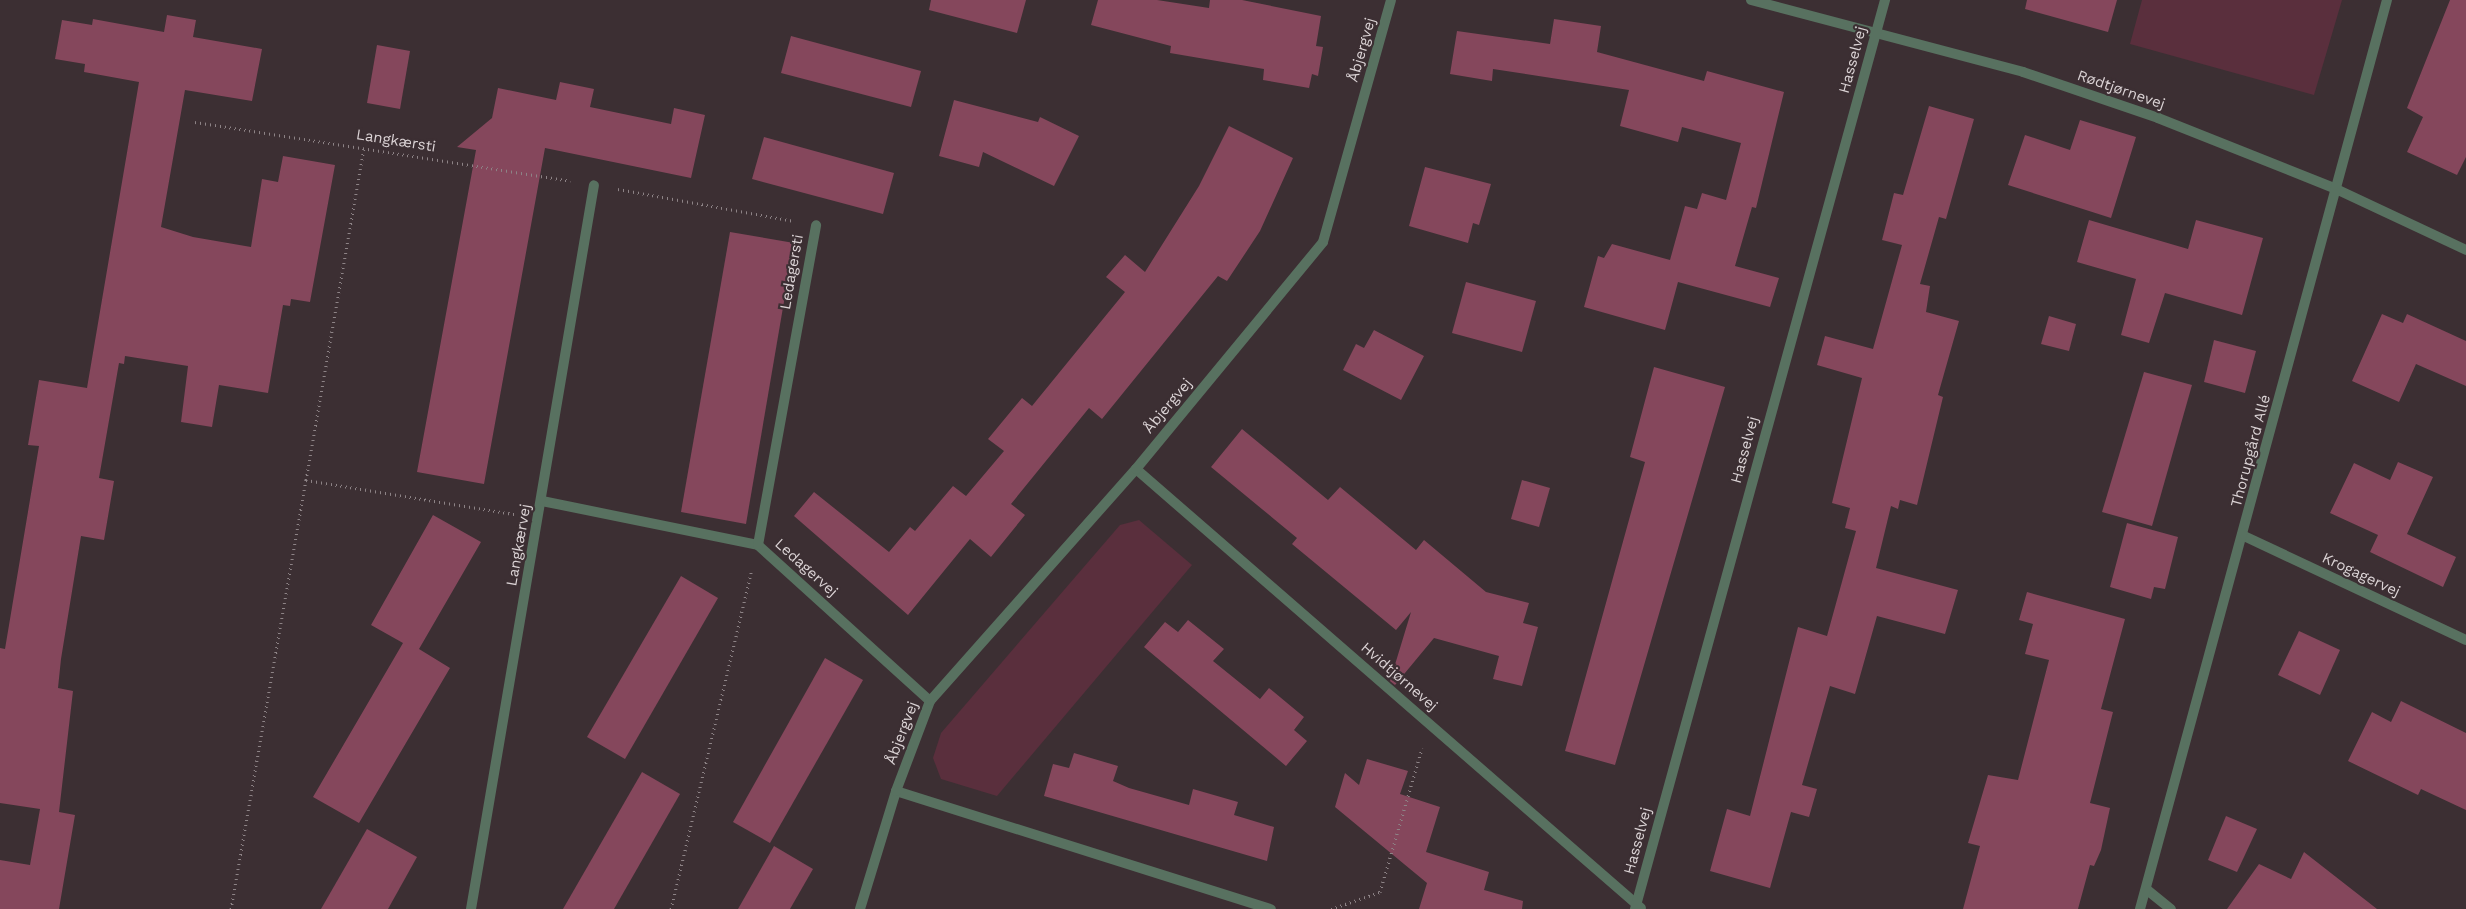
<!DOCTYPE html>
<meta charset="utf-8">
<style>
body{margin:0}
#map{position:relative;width:2466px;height:909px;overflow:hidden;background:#3c2f33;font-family:"Work Sans",sans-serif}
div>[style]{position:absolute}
.green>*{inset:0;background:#5a2f3d}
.building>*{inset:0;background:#85475c}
.path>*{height:3px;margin-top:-1.5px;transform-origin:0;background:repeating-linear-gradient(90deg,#8d8386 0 1px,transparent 0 5px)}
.minor>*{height:10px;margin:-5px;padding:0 5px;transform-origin:5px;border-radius:5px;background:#587160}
span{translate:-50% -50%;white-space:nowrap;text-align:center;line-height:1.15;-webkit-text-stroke:4.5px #3c2f33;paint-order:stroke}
.street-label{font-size:15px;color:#dbd3d5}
</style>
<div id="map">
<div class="green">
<div style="clip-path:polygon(2142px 0,2342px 0,2314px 95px,2130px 44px)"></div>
<div style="clip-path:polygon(1139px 520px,1192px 565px,997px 796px,941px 779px,933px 758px,941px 733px,1120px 525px)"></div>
</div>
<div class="building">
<div style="clip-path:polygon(931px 0,1026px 0,1017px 33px,929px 10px)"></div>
<div style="clip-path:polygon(1098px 0,1157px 0,1209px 8px,1210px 0,1242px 0,1321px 16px,1316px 46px,1323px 47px,1318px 76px,1312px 74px,1309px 88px,1263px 80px,1264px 69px,1170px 53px,1171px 46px,1091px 25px)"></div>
<div style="clip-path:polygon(2027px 0,2117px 0,2108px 32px,2025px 9px)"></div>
<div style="clip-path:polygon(2450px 0,2466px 0,2466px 157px,2457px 175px,2407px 152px,2423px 117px,2407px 108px)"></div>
<div style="clip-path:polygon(167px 15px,196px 20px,193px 37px,262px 49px,252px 101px,185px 90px,161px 227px,193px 237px,251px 247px,262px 179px,278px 182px,283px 156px,335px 165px,310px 302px,291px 299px,290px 306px,283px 305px,268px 393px,219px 385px,212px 427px,181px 422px,188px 366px,125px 356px,124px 364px,119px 363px,99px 478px,114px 481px,104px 540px,81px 536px,61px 659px,58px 688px,73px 691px,59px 812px,75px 815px,59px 909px,0 909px,0 860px,30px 865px,40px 809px,0 803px,0 648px,5px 649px,39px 446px,28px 445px,39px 380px,87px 388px,139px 82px,84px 72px,85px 64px,55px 59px,62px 20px,92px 25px,93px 19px,164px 32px)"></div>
<div style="clip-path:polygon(1554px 19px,1601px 26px,1597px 52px,1704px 81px,1707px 71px,1784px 92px,1756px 208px,1752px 207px,1735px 266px,1779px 278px,1770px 307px,1678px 282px,1665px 330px,1584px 307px,1598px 256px,1604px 258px,1612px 244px,1670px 260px,1685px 206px,1697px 209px,1702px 193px,1726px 200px,1741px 143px,1682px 127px,1678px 142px,1620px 126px,1629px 90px,1493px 69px,1492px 81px,1450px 74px,1457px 31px,1550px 44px)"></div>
<div style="clip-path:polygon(791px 36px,921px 71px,911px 107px,781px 73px)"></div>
<div style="clip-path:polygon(377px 45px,410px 51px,400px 109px,367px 103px)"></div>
<div style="clip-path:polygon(560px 82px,594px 89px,590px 107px,671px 124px,674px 108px,705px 115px,691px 178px,545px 148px,484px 484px,417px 472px,476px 150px,457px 147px,492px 118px,498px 88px,556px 100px)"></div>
<div style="clip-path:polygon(954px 100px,1038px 122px,1040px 117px,1079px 136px,1054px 186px,983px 152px,979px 167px,939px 156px)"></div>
<div style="clip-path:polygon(1929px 106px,1974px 119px,1946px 219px,1939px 217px,1920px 284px,1930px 286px,1926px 312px,1959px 321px,1938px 395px,1943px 397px,1917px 505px,1900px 500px,1898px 509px,1891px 506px,1876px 568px,1958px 590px,1945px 634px,1877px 616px,1855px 694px,1830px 686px,1802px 785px,1817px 789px,1809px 817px,1791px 812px,1770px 888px,1710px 871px,1727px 809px,1750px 816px,1798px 627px,1827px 636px,1856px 531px,1845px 528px,1850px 508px,1832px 503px,1862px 378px,1817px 365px,1825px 336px,1873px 349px,1902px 245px,1882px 240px,1894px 193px,1903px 195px)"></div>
<div style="clip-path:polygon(2080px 120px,2136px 137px,2111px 218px,2008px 185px,2025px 135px,2070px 150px)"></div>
<div style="clip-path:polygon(1229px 126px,1293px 158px,1260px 231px,1227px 281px,1218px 276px,1102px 419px,1089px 408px,1011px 504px,1025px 515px,991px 557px,970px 539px,908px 615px,794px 516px,814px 492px,889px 552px,910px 527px,915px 531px,953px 486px,966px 496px,1004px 451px,988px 439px,1022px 398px,1032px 406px,1125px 292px,1106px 277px,1125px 255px,1145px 272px,1199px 186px)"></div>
<div style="clip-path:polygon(764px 137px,894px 173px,883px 214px,752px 179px)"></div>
<div style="clip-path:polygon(1425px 167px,1491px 184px,1479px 225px,1473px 223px,1468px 243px,1409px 226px)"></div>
<div style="clip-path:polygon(2089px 220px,2188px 249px,2196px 220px,2263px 238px,2242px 315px,2165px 293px,2149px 343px,2121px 335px,2136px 279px,2077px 262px)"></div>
<div style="clip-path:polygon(730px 232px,794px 243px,746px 524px,681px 512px)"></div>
<div style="clip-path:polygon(1466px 282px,1536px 301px,1522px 352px,1452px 333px)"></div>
<div style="clip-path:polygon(2382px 314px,2403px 323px,2407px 314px,2466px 341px,2466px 386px,2416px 364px,2399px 402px,2352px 381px)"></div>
<div style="clip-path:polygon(2049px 316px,2076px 324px,2069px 351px,2041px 344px)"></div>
<div style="clip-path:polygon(1374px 330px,1424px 356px,1401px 400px,1343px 370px,1356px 344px,1364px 348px)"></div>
<div style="clip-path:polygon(2214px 340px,2256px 351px,2245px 393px,2204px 382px)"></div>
<div style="clip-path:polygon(1654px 367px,1725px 387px,1615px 765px,1565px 751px,1645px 462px,1630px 457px)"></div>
<div style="clip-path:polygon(2144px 372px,2192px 385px,2152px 526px,2102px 512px)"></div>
<div style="clip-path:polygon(1242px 429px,1328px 500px,1340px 487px,1416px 550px,1424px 540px,1486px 592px,1529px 603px,1523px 623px,1538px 627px,1522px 686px,1493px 679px,1499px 656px,1434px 638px,1395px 685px,1390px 681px,1411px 612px,1396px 630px,1292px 544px,1297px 538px,1211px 467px)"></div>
<div style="clip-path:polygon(2398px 462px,2433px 477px,2407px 534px,2456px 557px,2443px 587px,2370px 552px,2378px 535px,2330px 513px,2354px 463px,2390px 480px)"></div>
<div style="clip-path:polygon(1522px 480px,1550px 488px,1539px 527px,1511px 519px)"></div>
<div style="clip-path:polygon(433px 515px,481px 542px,419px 649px,450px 668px,359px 823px,313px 797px,403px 643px,371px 625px)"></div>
<div style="clip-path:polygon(2127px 523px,2178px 537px,2165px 589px,2154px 587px,2151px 599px,2110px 587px)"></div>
<div style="clip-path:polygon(681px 576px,718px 598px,625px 759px,587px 737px)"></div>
<div style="clip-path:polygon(2027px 592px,2125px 619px,2101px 709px,2113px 712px,2090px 803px,2110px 808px,2101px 850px,2094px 866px,2090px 865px,2078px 909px,1963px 909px,1980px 846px,1968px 843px,1988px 775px,2018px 780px,2049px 660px,2025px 654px,2033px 624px,2019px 620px)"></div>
<div style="clip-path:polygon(1188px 620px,1224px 649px,1213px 661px,1260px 699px,1269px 688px,1304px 717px,1294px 730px,1307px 741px,1286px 766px,1144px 647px,1165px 622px,1178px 632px)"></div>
<div style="clip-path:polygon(2299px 631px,2340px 650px,2320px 695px,2278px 675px)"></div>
<div style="clip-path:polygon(825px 658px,863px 680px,770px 843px,733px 822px)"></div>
<div style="clip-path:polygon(2401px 701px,2466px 733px,2466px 810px,2421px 789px,2418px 795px,2348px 761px,2372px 712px,2391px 722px)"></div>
<div style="clip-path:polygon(1074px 753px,1118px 766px,1113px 781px,1129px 788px,1189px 805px,1193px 789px,1238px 802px,1234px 815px,1274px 827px,1267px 861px,1044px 796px,1053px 764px,1069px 768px)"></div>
<div style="clip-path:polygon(1367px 759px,1408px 771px,1400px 794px,1440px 807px,1426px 852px,1489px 872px,1484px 890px,1523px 901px,1522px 909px,1419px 909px,1427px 883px,1335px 807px,1345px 773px,1359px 785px)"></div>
<div style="clip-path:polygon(642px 772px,680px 794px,614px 909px,563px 909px)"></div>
<div style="clip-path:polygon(2226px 816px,2257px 829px,2237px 872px,2208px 860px)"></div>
<div style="clip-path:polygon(367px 829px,417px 857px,388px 909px,321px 909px)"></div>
<div style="clip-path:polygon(774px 846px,813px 869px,790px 909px,738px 909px)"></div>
<div style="clip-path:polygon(2304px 852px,2377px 909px,2227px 909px,2259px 864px,2291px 879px)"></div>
</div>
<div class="path">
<div style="left:195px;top:122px;width:380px;rotate:8.9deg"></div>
<div style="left:618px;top:189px;width:179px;rotate:10.3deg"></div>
<div style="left:306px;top:480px;width:338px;rotate:-80.1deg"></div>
<div style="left:231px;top:909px;width:436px;rotate:-80.1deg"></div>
<div style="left:306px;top:480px;width:211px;rotate:9.3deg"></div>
<div style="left:671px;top:909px;width:346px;rotate:-76.6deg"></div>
<div style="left:1331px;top:909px;width:52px;rotate:-19.1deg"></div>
<div style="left:1380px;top:892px;width:150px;rotate:-73.7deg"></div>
</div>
<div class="minor">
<div style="left:1751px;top:0;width:281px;rotate:14.8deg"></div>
<div style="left:2023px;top:72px;width:143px;rotate:18.8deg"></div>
<div style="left:2158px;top:118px;width:192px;rotate:21.7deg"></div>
<div style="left:2336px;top:189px;width:144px;rotate:25.1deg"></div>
<div style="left:1136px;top:469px;width:669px;rotate:41deg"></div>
<div style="left:542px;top:501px;width:220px;rotate:11.5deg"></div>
<div style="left:758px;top:545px;width:232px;rotate:42.2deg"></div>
<div style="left:2244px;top:536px;width:245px;rotate:25.1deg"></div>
<div style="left:758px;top:545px;width:325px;rotate:-79.7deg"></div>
<div style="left:896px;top:791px;width:393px;rotate:17.5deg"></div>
<div style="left:2146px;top:889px;width:32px;rotate:39deg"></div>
<div style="left:471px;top:909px;width:734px;rotate:-80.36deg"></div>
<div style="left:860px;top:909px;width:123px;rotate:-73deg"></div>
<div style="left:896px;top:791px;width:96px;rotate:-69.3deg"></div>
<div style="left:930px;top:701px;width:310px;rotate:-48.4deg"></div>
<div style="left:1136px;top:469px;width:294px;rotate:-50.5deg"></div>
<div style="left:1323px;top:242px;width:251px;rotate:-74.3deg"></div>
<div style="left:1635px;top:909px;width:943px;rotate:-74.62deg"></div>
<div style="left:2140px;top:909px;width:942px;rotate:-74.8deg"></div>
</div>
<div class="street-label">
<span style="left:1362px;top:50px;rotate:-74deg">Åbjergvej</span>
<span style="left:1853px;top:60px;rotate:-75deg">Hasselvej</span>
<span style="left:2121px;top:90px;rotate:19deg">Rødtjørnevej</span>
<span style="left:396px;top:141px;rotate:9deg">Langkærsti</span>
<span style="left:792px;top:272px;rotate:-80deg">Ledagersti</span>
<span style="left:1168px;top:406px;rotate:-50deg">Åbjergvej</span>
<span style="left:1745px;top:450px;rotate:-75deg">Hasselvej</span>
<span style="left:2251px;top:451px;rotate:-75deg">Thorupgård Allé</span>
<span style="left:519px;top:545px;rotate:-80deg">Langkærvej</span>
<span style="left:806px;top:568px;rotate:42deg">Ledagervej</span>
<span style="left:2361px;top:575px;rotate:25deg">Krogagervej</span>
<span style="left:1399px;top:677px;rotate:41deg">Hvidtjørnevej</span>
<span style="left:902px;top:733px;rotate:-69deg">Åbjergvej</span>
<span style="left:1638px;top:841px;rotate:-75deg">Hasselvej</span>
</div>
</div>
